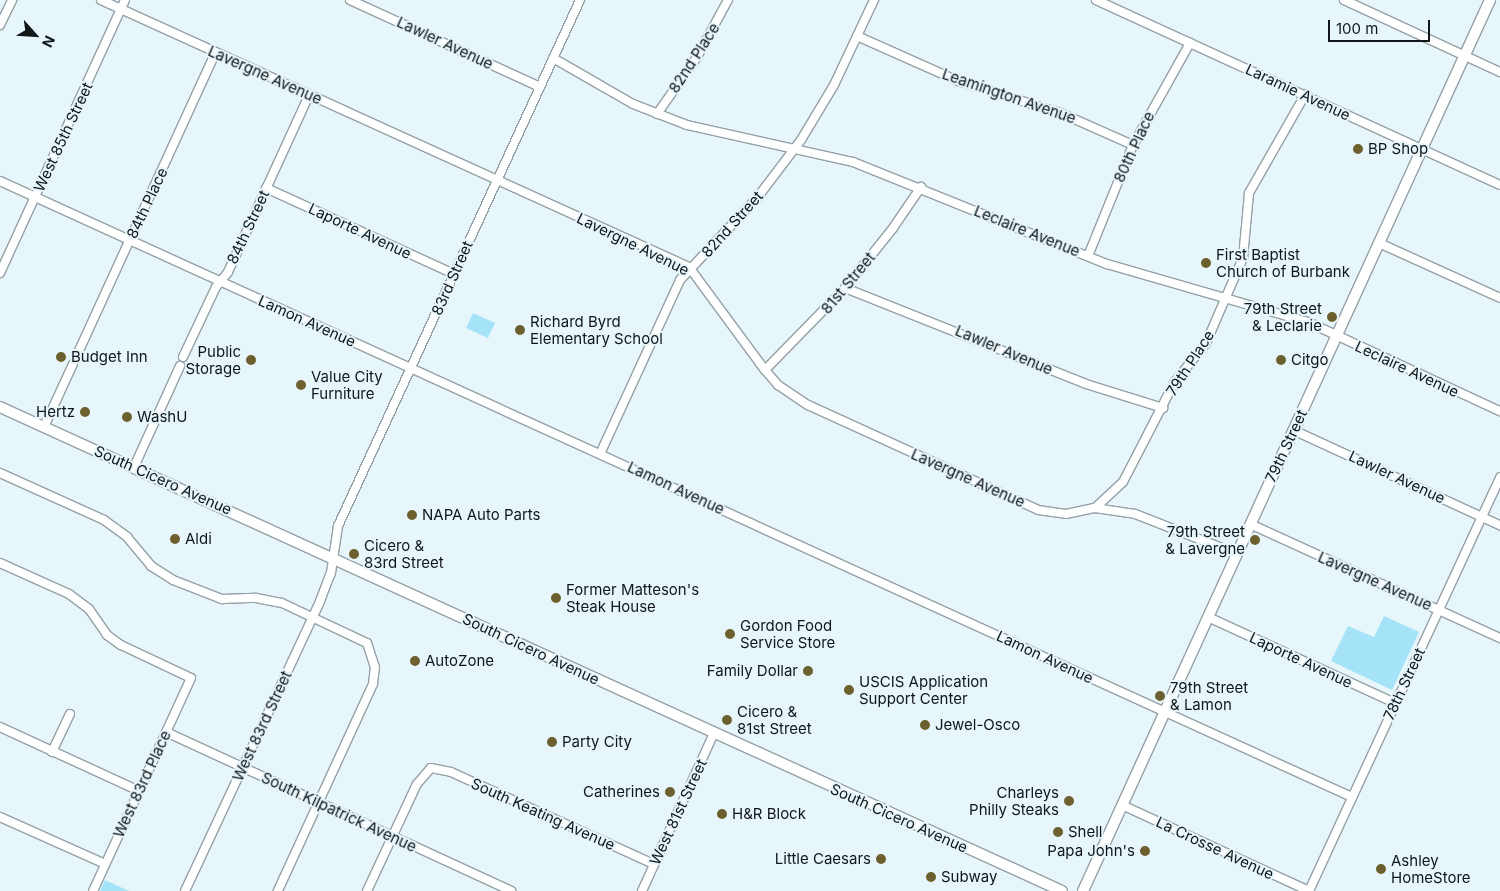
<!DOCTYPE html>
<style>
body{margin:0}
#map{position:relative;width:1500px;height:891px;overflow:hidden;background:#e7f6fb;font-family:Inter,sans-serif}
div>[style]{position:absolute}
.green>*{inset:0;background:#a5e4f8}
.roads{filter:drop-shadow(1px 0 #94a1a6) drop-shadow(-1px 0 #94a1a6) drop-shadow(0 1px #94a1a6) drop-shadow(0 -1px #94a1a6)}
.minor>*{height:8px;margin:-4px;padding:0 4px;transform-origin:4px;border-radius:4px;background:#fff}
.major>*{height:10px;margin:-5px;padding:0 5px;transform-origin:5px;border-radius:5px;background:#fff}
.dots>*{width:14px;height:14px;translate:-50% -50%;box-sizing:border-box;border:2px solid #e7f6fb;border-radius:50%}
span{translate:-50% -50%;white-space:nowrap;text-align:center;line-height:1.15;-webkit-text-stroke:4px #e7f6fb;paint-order:stroke}
.street-label{font-size:15px;color:#111618}
.poi-label{font-size:15px;color:#111618}
.left{translate:0 -50%;text-align:left}
.right{translate:-100% -50%;text-align:right}
.north{position:absolute;left:10px;top:10px;width:50px;height:50px;-webkit-text-stroke:4px #e7f6fb;paint-order:stroke;rotate:116deg;font-size:14px;font-weight:700;line-height:20px;text-align:center;color:#111618}
.north::after{content:'';display:block;margin:auto;width:18px;height:22px;background:#111618;clip-path:polygon(50% 0,100% 100%,50% 72%,0 100%)}
.scale{position:absolute;left:1328px;top:20px;width:102px;height:22px;box-sizing:border-box;border:2px solid #111618;border-top:0;padding-left:6px;font-size:15px;line-height:18px;white-space:nowrap;color:#111618;-webkit-text-stroke:4px #e7f6fb;paint-order:stroke}
</style>
<div id="map">
<div class="green">
<div style="clip-path:polygon(473px 313px,495px 323px,488px 338px,466px 328px)"></div>
<div style="clip-path:polygon(1384px 616px,1419px 632px,1392px 690px,1331px 661px,1348px 626px,1374px 637px)"></div>
<div style="clip-path:polygon(105px 880px,129px 891px,100px 891px)"></div>
</div>
<div class="roads">
<div class="minor">
<div style="left:101px;top:0;width:646px;rotate:24.42deg"></div>
<div style="left:689px;top:267px;width:128px;rotate:53.6deg"></div>
<div style="left:765px;top:370px;width:20px;rotate:49deg"></div>
<div style="left:778px;top:385px;width:36px;rotate:34deg"></div>
<div style="left:808px;top:405px;width:253px;rotate:24.5deg"></div>
<div style="left:1038px;top:510px;width:28px;rotate:8deg"></div>
<div style="left:1066px;top:514px;width:30px;rotate:-12deg"></div>
<div style="left:1095px;top:508px;width:40px;rotate:8.5deg"></div>
<div style="left:1135px;top:514px;width:110px;rotate:21.4deg"></div>
<div style="left:350px;top:0;width:209px;rotate:24.6deg"></div>
<div style="left:1096px;top:0;width:444px;rotate:24.6deg"></div>
<div style="left:1344px;top:0;width:172px;rotate:24.8deg"></div>
<div style="left:0;top:25px;width:28px;rotate:-64deg"></div>
<div style="left:857px;top:36px;width:111px;rotate:24deg"></div>
<div style="left:958px;top:81px;width:110px;rotate:17.4deg"></div>
<div style="left:1063px;top:114px;width:77px;rotate:23.9deg"></div>
<div style="left:553px;top:58px;width:92px;rotate:29.9deg"></div>
<div style="left:633px;top:104px;width:58px;rotate:21.3deg"></div>
<div style="left:687px;top:125px;width:170px;rotate:12.6deg"></div>
<div style="left:853px;top:162px;width:274px;rotate:21.9deg"></div>
<div style="left:1107px;top:264px;width:209px;rotate:16.1deg"></div>
<div style="left:1308px;top:322px;width:212px;rotate:24.9deg"></div>
<div style="left:657px;top:114px;width:70px;rotate:-54.9deg"></div>
<div style="left:697px;top:57px;width:65px;rotate:-61.5deg"></div>
<div style="left:0;top:181px;width:1486px;rotate:24.5deg"></div>
<div style="left:266px;top:188px;width:207px;rotate:24.6deg"></div>
<div style="left:1379px;top:243px;width:133px;rotate:24.4deg"></div>
<div style="left:1088px;top:256px;width:120px;rotate:-67.9deg"></div>
<div style="left:1133px;top:145px;width:117px;rotate:-60.8deg"></div>
<div style="left:0;top:273px;width:300px;rotate:-65.4deg"></div>
<div style="left:845px;top:288px;width:259px;rotate:21.7deg"></div>
<div style="left:1086px;top:384px;width:81px;rotate:17.3deg"></div>
<div style="left:77px;top:355px;width:333px;rotate:-65.4deg"></div>
<div style="left:183px;top:357px;width:77px;rotate:-64.8deg"></div>
<div style="left:216px;top:287px;width:19px;rotate:-51deg"></div>
<div style="left:228px;top:272px;width:195px;rotate:-65.4deg"></div>
<div style="left:765px;top:370px;width:115px;rotate:-45.7deg"></div>
<div style="left:845px;top:288px;width:77px;rotate:-51.3deg"></div>
<div style="left:893px;top:228px;width:50px;rotate:-55.7deg"></div>
<div style="left:44px;top:427px;width:69px;rotate:-65.3deg"></div>
<div style="left:1293px;top:430px;width:228px;rotate:24.7deg"></div>
<div style="left:600px;top:454px;width:192px;rotate:-65.3deg"></div>
<div style="left:680px;top:280px;width:112px;rotate:-46.8deg"></div>
<div style="left:757px;top:198px;width:73px;rotate:-52.8deg"></div>
<div style="left:801px;top:140px;width:64px;rotate:-59deg"></div>
<div style="left:834px;top:85px;width:94px;rotate:-64.8deg"></div>
<div style="left:134px;top:467px;width:111px;rotate:-65.5deg"></div>
<div style="left:0;top:473px;width:114px;rotate:24.3deg"></div>
<div style="left:104px;top:520px;width:29px;rotate:36deg"></div>
<div style="left:127px;top:537px;width:38px;rotate:50deg"></div>
<div style="left:151px;top:566px;width:26px;rotate:32deg"></div>
<div style="left:173px;top:580px;width:53px;rotate:21.2deg"></div>
<div style="left:222px;top:599px;width:34px;rotate:-2deg"></div>
<div style="left:256px;top:598px;width:26px;rotate:11deg"></div>
<div style="left:282px;top:603px;width:94px;rotate:25.2deg"></div>
<div style="left:367px;top:643px;width:25px;rotate:72deg"></div>
<div style="left:375px;top:667px;width:17px;rotate:97deg"></div>
<div style="left:373px;top:684px;width:228px;rotate:114.7deg"></div>
<div style="left:1095px;top:508px;width:38px;rotate:-43deg"></div>
<div style="left:1123px;top:482px;width:111px;rotate:-62.7deg"></div>
<div style="left:1174px;top:383px;width:51px;rotate:-51.3deg"></div>
<div style="left:1206px;top:343px;width:93px;rotate:-66.5deg"></div>
<div style="left:1243px;top:258px;width:65px;rotate:-84.7deg"></div>
<div style="left:1249px;top:193px;width:113px;rotate:-60.3deg"></div>
<div style="left:1250px;top:524px;width:275px;rotate:24.5deg"></div>
<div style="left:0;top:563px;width:76px;rotate:24.2deg"></div>
<div style="left:69px;top:594px;width:25px;rotate:37deg"></div>
<div style="left:89px;top:609px;width:32px;rotate:55deg"></div>
<div style="left:107px;top:635px;width:17px;rotate:36deg"></div>
<div style="left:121px;top:645px;width:77px;rotate:25.2deg"></div>
<div style="left:191px;top:678px;width:234px;rotate:114.7deg"></div>
<div style="left:1208px;top:617px;width:206px;rotate:24.7deg"></div>
<div style="left:0;top:727px;width:153px;rotate:24.7deg"></div>
<div style="left:166px;top:732px;width:380px;rotate:24.7deg"></div>
<div style="left:52px;top:752px;width:42px;rotate:-64.7deg"></div>
<div style="left:1122px;top:805px;width:206px;rotate:24.7deg"></div>
<div style="left:0;top:817px;width:115px;rotate:24.1deg"></div>
<div style="left:185px;top:891px;width:320px;rotate:-65deg"></div>
<div style="left:320px;top:601px;width:30px;rotate:-69deg"></div>
<div style="left:331px;top:573px;width:48px;rotate:-81.5deg"></div>
<div style="left:338px;top:526px;width:579px;rotate:-65.29deg"></div>
<div style="left:367px;top:891px;width:118px;rotate:-65deg"></div>
<div style="left:417px;top:784px;width:21px;rotate:-49deg"></div>
<div style="left:431px;top:768px;width:20px;rotate:11deg"></div>
<div style="left:451px;top:772px;width:223px;rotate:24.4deg"></div>
<div style="left:642px;top:891px;width:174px;rotate:-65.5deg"></div>
<div style="left:1309px;top:891px;width:456px;rotate:-65.2deg"></div>
</div>
<div class="major">
<div style="left:0;top:407px;width:1167px;rotate:24.5deg"></div>
<div style="left:1083px;top:891px;width:980px;rotate:-65.45deg"></div>
</div>
</div>
<div class="dots">
<div style="left:1358px;top:149px;background:#6c612e"></div>
<div style="left:1206px;top:263px;background:#6c612e"></div>
<div style="left:1332px;top:317px;background:#6c612e"></div>
<div style="left:520px;top:330px;background:#6c612e"></div>
<div style="left:61px;top:357px;background:#6c612e"></div>
<div style="left:251px;top:360px;background:#6c612e"></div>
<div style="left:1281px;top:360px;background:#6c612e"></div>
<div style="left:301px;top:385px;background:#6c612e"></div>
<div style="left:85px;top:412px;background:#6c612e"></div>
<div style="left:127px;top:417px;background:#6c612e"></div>
<div style="left:412px;top:515px;background:#6c612e"></div>
<div style="left:175px;top:539px;background:#6c612e"></div>
<div style="left:1255px;top:540px;background:#6c612e"></div>
<div style="left:354px;top:554px;background:#6c612e"></div>
<div style="left:556px;top:598px;background:#6c612e"></div>
<div style="left:730px;top:634px;background:#6c612e"></div>
<div style="left:415px;top:661px;background:#6c612e"></div>
<div style="left:808px;top:671px;background:#6c612e"></div>
<div style="left:849px;top:690px;background:#6c612e"></div>
<div style="left:1160px;top:696px;background:#6c612e"></div>
<div style="left:727px;top:720px;background:#6c612e"></div>
<div style="left:925px;top:725px;background:#6c612e"></div>
<div style="left:552px;top:742px;background:#6c612e"></div>
<div style="left:670px;top:792px;background:#6c612e"></div>
<div style="left:1069px;top:801px;background:#6c612e"></div>
<div style="left:722px;top:814px;background:#6c612e"></div>
<div style="left:1058px;top:832px;background:#6c612e"></div>
<div style="left:1145px;top:851px;background:#6c612e"></div>
<div style="left:881px;top:859px;background:#6c612e"></div>
<div style="left:1381px;top:869px;background:#6c612e"></div>
<div style="left:931px;top:877px;background:#6c612e"></div>
</div>
<div class="street-label">
<span style="left:445px;top:43px;rotate:25deg">Lawler Avenue</span>
<span style="left:694px;top:58px;rotate:-57deg">82nd Place</span>
<span style="left:265px;top:75px;rotate:24deg">Lavergne Avenue</span>
<span style="left:1298px;top:92px;rotate:25deg">Laramie Avenue</span>
<span style="left:1009px;top:96px;rotate:19deg">Leamington Avenue</span>
<span style="left:63px;top:137px;rotate:-65deg">West 85th Street</span>
<span style="left:1134px;top:147px;rotate:-65deg">80th Place</span>
<span style="left:147px;top:203px;rotate:-65deg">84th Place</span>
<span style="left:732px;top:224px;rotate:-48deg">82nd Street</span>
<span style="left:248px;top:227px;rotate:-65deg">84th Street</span>
<span style="left:360px;top:231px;rotate:25deg">Laporte Avenue</span>
<span style="left:1027px;top:231px;rotate:22deg">Leclaire Avenue</span>
<span style="left:633px;top:244px;rotate:26deg">Lavergne Avenue</span>
<span style="left:452px;top:278px;rotate:-66deg">83rd Street</span>
<span style="left:848px;top:283px;rotate:-50deg">81st Street</span>
<span style="left:307px;top:321px;rotate:24deg">Lamon Avenue</span>
<span style="left:1004px;top:350px;rotate:23deg">Lawler Avenue</span>
<span style="left:1190px;top:363px;rotate:-57deg">79th Place</span>
<span style="left:1407px;top:369px;rotate:25deg">Leclaire Avenue</span>
<span style="left:1286px;top:446px;rotate:-65deg">79th Street</span>
<span style="left:1397px;top:477px;rotate:25deg">Lawler Avenue</span>
<span style="left:968px;top:478px;rotate:24deg">Lavergne Avenue</span>
<span style="left:163px;top:480px;rotate:24deg">South Cicero Avenue</span>
<span style="left:676px;top:488px;rotate:25deg">Lamon Avenue</span>
<span style="left:1375px;top:581px;rotate:24deg">Lavergne Avenue</span>
<span style="left:531px;top:649px;rotate:25deg">South Cicero Avenue</span>
<span style="left:1045px;top:657px;rotate:25deg">Lamon Avenue</span>
<span style="left:1301px;top:660px;rotate:25deg">Laporte Avenue</span>
<span style="left:1404px;top:684px;rotate:-65deg">78th Street</span>
<span style="left:262px;top:726px;rotate:-65deg">West 83rd Street</span>
<span style="left:142px;top:784px;rotate:-65deg">West 83rd Place</span>
<span style="left:339px;top:812px;rotate:25deg">South Kilpatrick Avenue</span>
<span style="left:678px;top:812px;rotate:-65deg">West 81st Street</span>
<span style="left:543px;top:814px;rotate:24deg">South Keating Avenue</span>
<span style="left:899px;top:818px;rotate:24deg">South Cicero Avenue</span>
<span style="left:1215px;top:848px;rotate:25deg">La Crosse Avenue</span>
</div>
<div class="poi-label">
<span class="left" style="left:1368px;top:149px">BP Shop</span>
<span class="left" style="left:1216px;top:263px">First Baptist<br>Church of Burbank</span>
<span class="right" style="left:1322px;top:317px">79th Street<br>&amp; Leclarie</span>
<span class="left" style="left:530px;top:330px">Richard Byrd<br>Elementary School</span>
<span class="right" style="left:241px;top:360px">Public<br>Storage</span>
<span class="left" style="left:71px;top:357px">Budget Inn</span>
<span class="left" style="left:1291px;top:360px">Citgo</span>
<span class="left" style="left:311px;top:385px">Value City<br>Furniture</span>
<span class="right" style="left:75px;top:412px">Hertz</span>
<span class="left" style="left:137px;top:417px">WashU</span>
<span class="left" style="left:422px;top:515px">NAPA Auto Parts</span>
<span class="right" style="left:1245px;top:540px">79th Street<br>&amp; Lavergne</span>
<span class="left" style="left:185px;top:539px">Aldi</span>
<span class="left" style="left:364px;top:554px">Cicero &amp;<br>83rd Street</span>
<span class="left" style="left:566px;top:598px">Former Matteson's<br>Steak House</span>
<span class="left" style="left:740px;top:634px">Gordon Food<br>Service Store</span>
<span class="left" style="left:425px;top:661px">AutoZone</span>
<span class="right" style="left:798px;top:671px">Family Dollar</span>
<span class="left" style="left:859px;top:690px">USCIS Application<br>Support Center</span>
<span class="left" style="left:1170px;top:696px">79th Street<br>&amp; Lamon</span>
<span class="left" style="left:737px;top:720px">Cicero &amp;<br>81st Street</span>
<span class="left" style="left:935px;top:725px">Jewel-Osco</span>
<span class="left" style="left:562px;top:742px">Party City</span>
<span class="right" style="left:660px;top:792px">Catherines</span>
<span class="right" style="left:1059px;top:801px">Charleys<br>Philly Steaks</span>
<span class="left" style="left:732px;top:814px">H&amp;R Block</span>
<span class="left" style="left:1068px;top:832px">Shell</span>
<span class="right" style="left:1135px;top:851px">Papa John's</span>
<span class="right" style="left:871px;top:859px">Little Caesars</span>
<span class="left" style="left:1391px;top:869px">Ashley<br>HomeStore</span>
<span class="left" style="left:941px;top:877px">Subway</span>
</div>
<div class="north">N</div>
<div class="scale">100 m</div>
</div>
